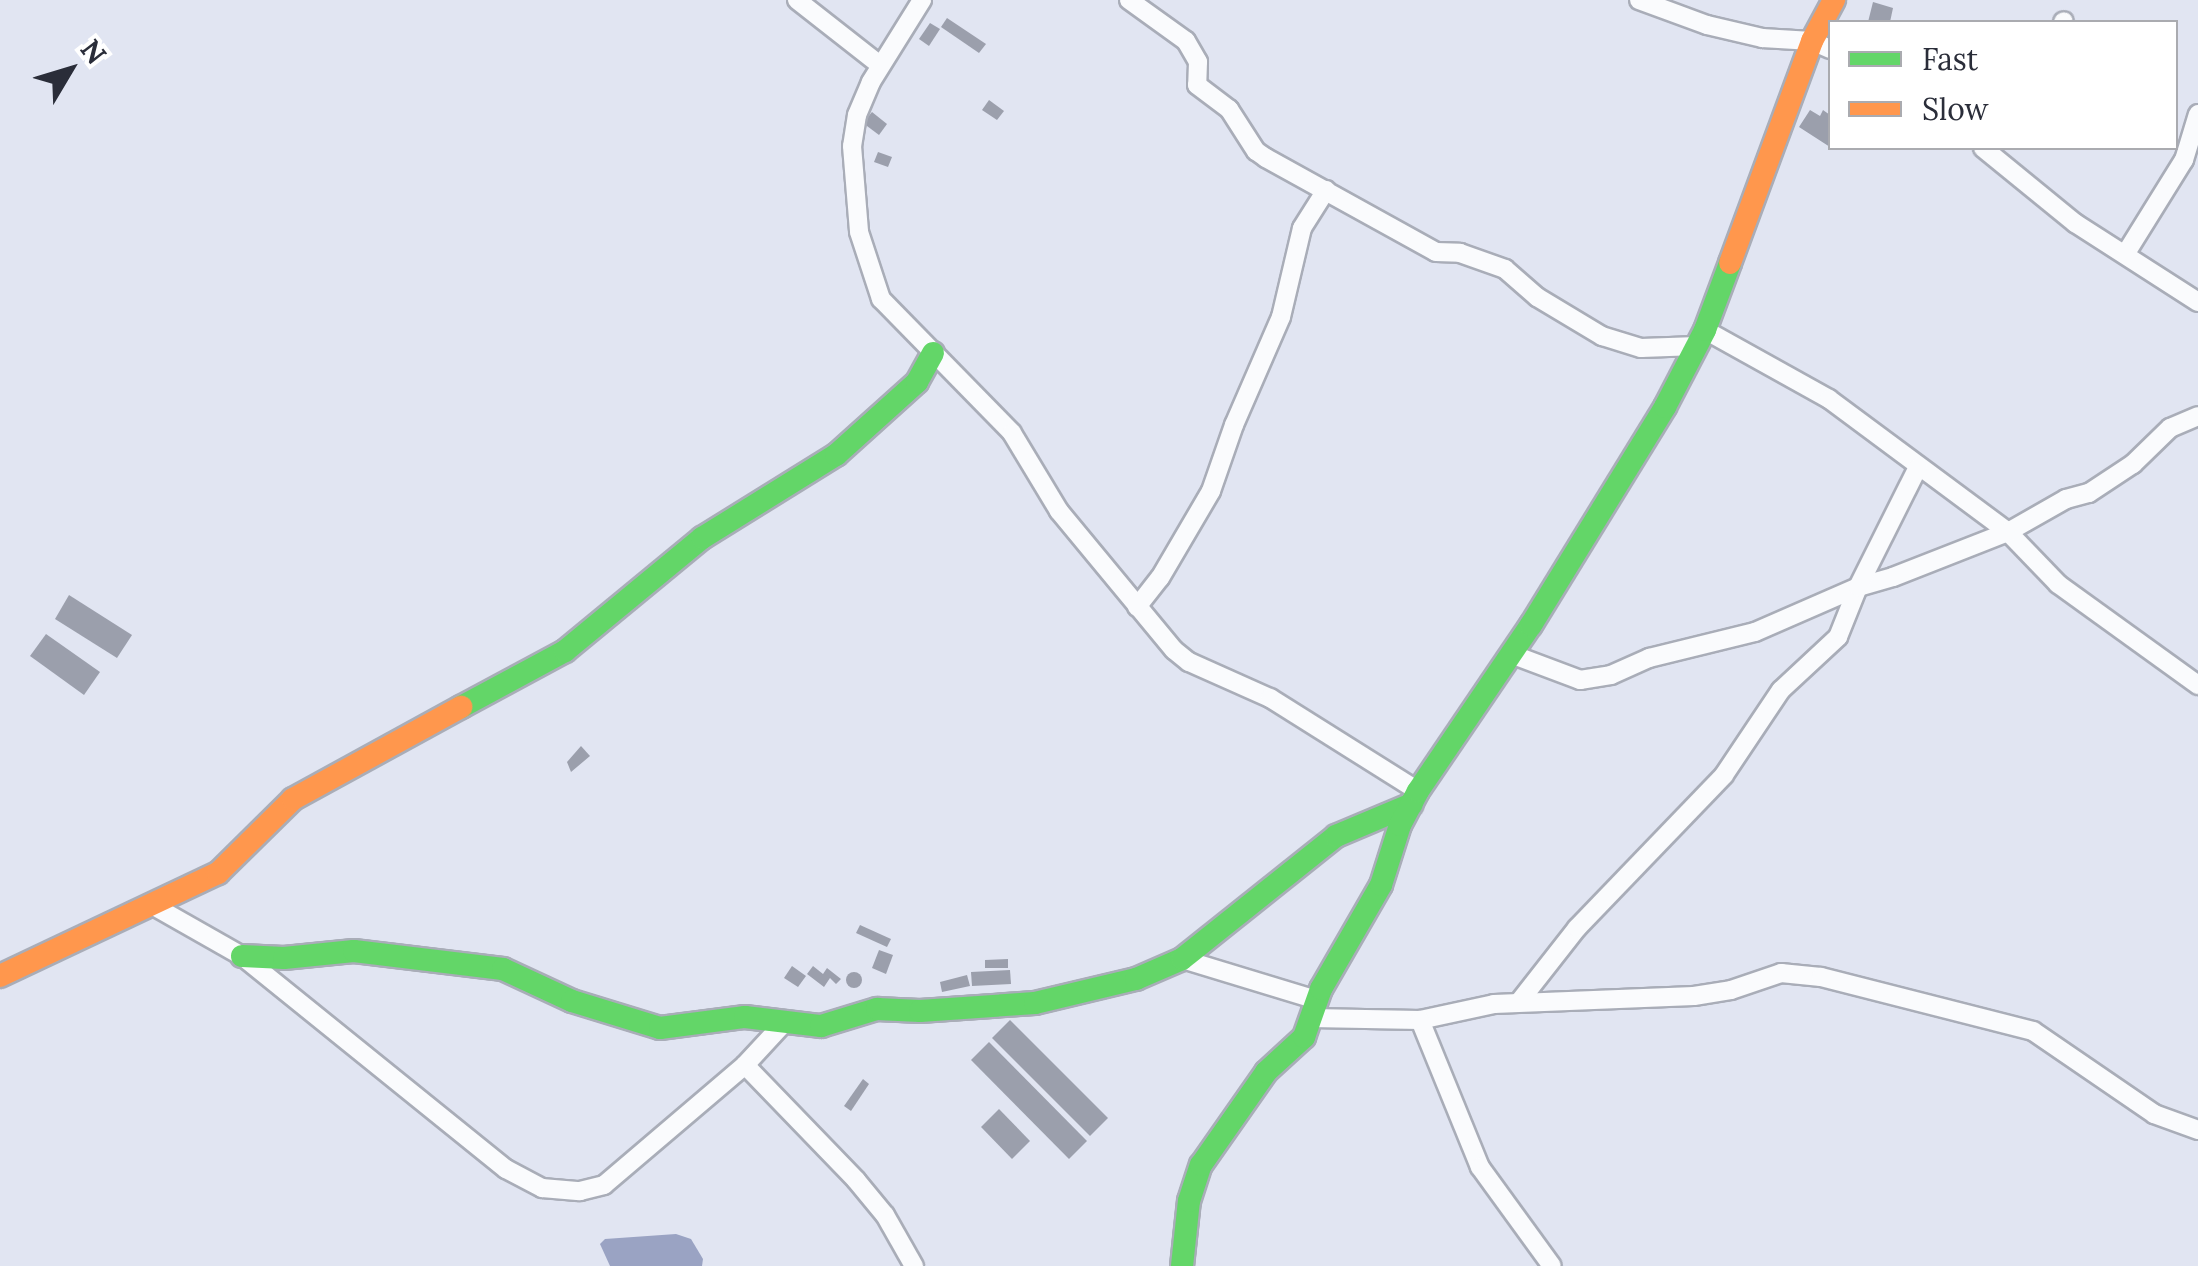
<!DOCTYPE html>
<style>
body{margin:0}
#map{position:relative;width:2198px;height:1266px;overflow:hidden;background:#e1e5f2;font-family:Lora,serif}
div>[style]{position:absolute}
.water>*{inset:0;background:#9aa3c3}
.building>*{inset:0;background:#9b9fac}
.round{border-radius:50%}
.roads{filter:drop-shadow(2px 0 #a9adb8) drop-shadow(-2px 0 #a9adb8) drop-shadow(0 2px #a9adb8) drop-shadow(0 -2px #a9adb8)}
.street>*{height:18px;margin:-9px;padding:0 9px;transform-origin:9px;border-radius:9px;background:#fafbfd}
.fast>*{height:22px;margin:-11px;padding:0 11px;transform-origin:11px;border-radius:11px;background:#63d668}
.slow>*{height:22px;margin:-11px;padding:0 11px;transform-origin:11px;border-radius:11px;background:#ff974d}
span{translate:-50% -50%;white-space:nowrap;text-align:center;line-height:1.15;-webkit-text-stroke:10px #fff;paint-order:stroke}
.legend{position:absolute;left:1828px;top:20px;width:350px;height:130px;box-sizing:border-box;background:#fff;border:2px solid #aaabb0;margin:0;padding:12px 18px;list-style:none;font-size:30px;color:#2a2d39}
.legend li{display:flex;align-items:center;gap:20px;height:50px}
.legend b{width:50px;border:2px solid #aaabb0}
.north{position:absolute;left:20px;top:20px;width:100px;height:100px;-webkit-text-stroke:8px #fff;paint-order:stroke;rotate:52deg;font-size:28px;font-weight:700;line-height:40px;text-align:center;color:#2a2d39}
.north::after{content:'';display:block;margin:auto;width:35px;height:45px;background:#2a2d39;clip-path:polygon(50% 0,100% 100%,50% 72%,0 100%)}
</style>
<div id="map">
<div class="water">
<div style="clip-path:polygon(676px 1234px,691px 1239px,703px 1259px,702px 1266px,610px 1266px,600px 1244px,605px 1239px)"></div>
</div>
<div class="building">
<div style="clip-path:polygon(1873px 2px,1893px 8px,1890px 22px,1868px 22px)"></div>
<div style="clip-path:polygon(947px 18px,986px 44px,979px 53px,941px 27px)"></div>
<div style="clip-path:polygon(930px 23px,940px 29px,929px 46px,919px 39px)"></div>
<div style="clip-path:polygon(989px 100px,1004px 111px,997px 120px,982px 110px)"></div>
<div style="clip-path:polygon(1810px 110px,1820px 116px,1823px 110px,1830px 115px,1830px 147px,1799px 127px)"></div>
<div style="clip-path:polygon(872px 112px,887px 124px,879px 135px,863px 123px)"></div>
<div style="clip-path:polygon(878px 152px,892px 157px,888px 167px,874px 162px)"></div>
<div style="clip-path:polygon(69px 595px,132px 635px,117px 658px,55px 619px)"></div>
<div style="clip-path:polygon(46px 634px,100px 672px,84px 695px,30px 656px)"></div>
<div style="clip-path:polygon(581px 746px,590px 756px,571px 772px,567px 762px)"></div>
<div style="clip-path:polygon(860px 925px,891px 939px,887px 947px,856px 933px)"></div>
<div style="clip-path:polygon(879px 950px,893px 955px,886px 974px,872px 968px)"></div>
<div style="clip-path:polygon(1008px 959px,1008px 968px,985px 968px,985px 960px)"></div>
<div style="clip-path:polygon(792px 966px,806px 976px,798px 987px,784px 978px)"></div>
<div style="clip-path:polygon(813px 966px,823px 974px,827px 968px,841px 979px,836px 984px,830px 978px,824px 987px,807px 974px)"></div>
<div style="clip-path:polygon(1010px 970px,1011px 984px,972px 986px,971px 972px)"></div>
<div class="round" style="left:846px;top:972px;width:16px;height:16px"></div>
<div style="clip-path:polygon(967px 975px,970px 986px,942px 992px,940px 982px)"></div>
<div style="clip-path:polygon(1010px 1020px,1108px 1118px,1090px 1136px,992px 1038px)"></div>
<div style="clip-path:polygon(989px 1042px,1087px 1141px,1069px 1159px,971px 1060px)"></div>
<div style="clip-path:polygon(863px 1079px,869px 1084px,851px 1111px,844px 1106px)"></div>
<div style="clip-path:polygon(999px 1109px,1030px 1141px,1012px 1159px,981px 1127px)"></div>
</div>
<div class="roads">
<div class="street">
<div style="left:797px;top:0;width:105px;rotate:38.1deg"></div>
<div style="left:922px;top:0;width:97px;rotate:121.9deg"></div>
<div style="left:871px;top:82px;width:36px;rotate:113deg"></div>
<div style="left:857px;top:115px;width:31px;rotate:99deg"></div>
<div style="left:852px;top:146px;width:86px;rotate:85.3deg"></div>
<div style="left:859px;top:232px;width:71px;rotate:71.8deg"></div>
<div style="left:881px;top:299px;width:187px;rotate:45.6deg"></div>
<div style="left:1012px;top:433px;width:91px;rotate:58.9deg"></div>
<div style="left:1059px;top:511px;width:180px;rotate:50.4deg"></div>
<div style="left:1174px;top:650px;width:19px;rotate:39deg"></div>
<div style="left:1189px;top:662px;width:89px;rotate:24deg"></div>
<div style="left:1270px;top:698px;width:175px;rotate:32.1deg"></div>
<div style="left:1129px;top:0;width:70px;rotate:35.7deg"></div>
<div style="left:1186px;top:41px;width:24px;rotate:60deg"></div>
<div style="left:1198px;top:62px;width:23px;rotate:92deg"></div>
<div style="left:1197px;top:85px;width:40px;rotate:37deg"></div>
<div style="left:1229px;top:109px;width:50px;rotate:57.3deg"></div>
<div style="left:1256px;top:151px;width:12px;rotate:35deg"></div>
<div style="left:1266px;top:158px;width:194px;rotate:28.9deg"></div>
<div style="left:1436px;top:252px;width:24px;rotate:2deg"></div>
<div style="left:1460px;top:253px;width:48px;rotate:19.6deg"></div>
<div style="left:1505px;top:269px;width:43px;rotate:41.2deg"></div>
<div style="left:1537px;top:297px;width:76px;rotate:31deg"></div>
<div style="left:1602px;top:336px;width:41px;rotate:17.1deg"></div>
<div style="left:1641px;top:348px;width:56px;rotate:-2deg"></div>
<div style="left:1639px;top:0;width:72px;rotate:20.2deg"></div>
<div style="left:1707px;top:25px;width:57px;rotate:13.3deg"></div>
<div style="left:1762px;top:38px;width:50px;rotate:3.4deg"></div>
<div style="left:1812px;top:41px;width:20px;rotate:24deg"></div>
<div style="left:2063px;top:22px;width:1px;rotate:-45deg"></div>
<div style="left:1983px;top:148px;width:119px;rotate:39.2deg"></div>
<div style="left:2075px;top:223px;width:146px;rotate:32.7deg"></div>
<div style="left:2126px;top:253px;width:110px;rotate:-58.1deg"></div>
<div style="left:2184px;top:160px;width:48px;rotate:-73.1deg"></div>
<div style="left:1705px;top:330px;width:142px;rotate:29.1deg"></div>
<div style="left:1829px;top:399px;width:223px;rotate:36.6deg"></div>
<div style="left:2008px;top:532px;width:72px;rotate:46.1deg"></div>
<div style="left:2058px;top:584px;width:173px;rotate:35.8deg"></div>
<div style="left:1137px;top:607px;width:37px;rotate:-52deg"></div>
<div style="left:1160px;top:578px;width:101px;rotate:-59.6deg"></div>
<div style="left:1211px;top:491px;width:70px;rotate:-70.8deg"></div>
<div style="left:1234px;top:425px;width:118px;rotate:-66.5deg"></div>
<div style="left:1281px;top:317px;width:91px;rotate:-76.7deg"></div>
<div style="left:1302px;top:228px;width:45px;rotate:-57.7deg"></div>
<div style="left:1511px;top:654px;width:74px;rotate:20.6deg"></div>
<div style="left:1580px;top:680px;width:31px;rotate:-9deg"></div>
<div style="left:1611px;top:675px;width:42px;rotate:-24.1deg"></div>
<div style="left:1649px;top:658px;width:109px;rotate:-13.8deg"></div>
<div style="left:1755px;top:632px;width:112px;rotate:-23.6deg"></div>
<div style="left:1858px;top:587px;width:36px;rotate:-16deg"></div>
<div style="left:1893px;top:577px;width:123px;rotate:-21.4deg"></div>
<div style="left:2008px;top:532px;width:67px;rotate:-29.6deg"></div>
<div style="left:2066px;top:499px;width:24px;rotate:-15deg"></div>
<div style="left:2089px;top:493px;width:53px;rotate:-33.4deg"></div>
<div style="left:2133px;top:464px;width:52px;rotate:-44.2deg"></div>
<div style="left:2170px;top:428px;width:30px;rotate:-23deg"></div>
<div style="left:154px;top:906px;width:101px;rotate:29.6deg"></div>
<div style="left:242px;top:956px;width:339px;rotate:38.9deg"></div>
<div style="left:506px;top:1169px;width:41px;rotate:27.8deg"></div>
<div style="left:542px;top:1188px;width:38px;rotate:5deg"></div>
<div style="left:580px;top:1191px;width:25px;rotate:-14deg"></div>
<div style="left:604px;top:1185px;width:185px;rotate:-40.4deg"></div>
<div style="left:745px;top:1065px;width:57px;rotate:-47.1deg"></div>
<div style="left:1182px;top:959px;width:141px;rotate:16.9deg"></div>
<div style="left:1519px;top:1002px;width:94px;rotate:-51.9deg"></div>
<div style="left:1577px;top:928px;width:212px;rotate:-46.1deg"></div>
<div style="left:1724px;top:775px;width:102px;rotate:-56.2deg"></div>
<div style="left:1781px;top:690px;width:78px;rotate:-42.9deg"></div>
<div style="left:1838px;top:637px;width:54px;rotate:-68.2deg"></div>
<div style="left:1858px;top:587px;width:134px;rotate:-63.4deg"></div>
<div style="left:1311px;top:1018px;width:109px;rotate:1.1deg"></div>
<div style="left:1420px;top:1020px;width:76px;rotate:-12.2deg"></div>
<div style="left:1494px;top:1004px;width:200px;rotate:-2.3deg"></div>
<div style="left:1694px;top:996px;width:37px;rotate:-9deg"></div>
<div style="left:1731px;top:990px;width:53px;rotate:-18.8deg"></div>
<div style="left:1781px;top:973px;width:40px;rotate:5.7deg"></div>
<div style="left:1821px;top:977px;width:219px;rotate:14.3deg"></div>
<div style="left:2033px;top:1031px;width:147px;rotate:34.4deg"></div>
<div style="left:2154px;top:1114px;width:47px;rotate:20deg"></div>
<div style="left:1420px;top:1020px;width:159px;rotate:67.8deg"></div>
<div style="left:1480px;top:1167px;width:122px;rotate:54deg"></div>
<div style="left:745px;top:1065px;width:160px;rotate:46deg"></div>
<div style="left:856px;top:1180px;width:45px;rotate:50.4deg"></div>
<div style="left:885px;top:1215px;width:59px;rotate:60.4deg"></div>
</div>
<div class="fast">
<div style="left:461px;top:707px;width:118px;rotate:-28.3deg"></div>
<div style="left:565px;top:651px;width:178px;rotate:-39.5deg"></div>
<div style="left:702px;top:538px;width:158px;rotate:-31.8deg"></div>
<div style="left:836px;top:455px;width:109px;rotate:-42deg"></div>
<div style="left:917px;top:382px;width:33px;rotate:-61deg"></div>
<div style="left:242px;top:956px;width:42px;rotate:2.7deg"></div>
<div style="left:284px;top:958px;width:70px;rotate:-5.7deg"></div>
<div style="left:354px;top:951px;width:150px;rotate:6.9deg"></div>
<div style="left:503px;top:969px;width:76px;rotate:24.9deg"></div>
<div style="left:572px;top:1001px;width:92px;rotate:17.1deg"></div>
<div style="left:660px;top:1028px;width:86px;rotate:-7.4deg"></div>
<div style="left:745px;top:1017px;width:77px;rotate:6.8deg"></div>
<div style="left:821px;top:1026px;width:59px;rotate:-16.9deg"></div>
<div style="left:877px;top:1009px;width:43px;rotate:2.7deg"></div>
<div style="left:920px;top:1011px;width:115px;rotate:-4deg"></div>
<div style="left:1035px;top:1003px;width:104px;rotate:-13.4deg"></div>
<div style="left:1136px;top:979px;width:50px;rotate:-23.5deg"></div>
<div style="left:1182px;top:959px;width:197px;rotate:-38.6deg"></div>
<div style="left:1336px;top:836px;width:82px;rotate:-22.8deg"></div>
<div style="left:1182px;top:1266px;width:65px;rotate:-83.9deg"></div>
<div style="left:1189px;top:1201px;width:38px;rotate:-72deg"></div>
<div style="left:1201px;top:1165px;width:113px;rotate:-55deg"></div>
<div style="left:1266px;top:1072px;width:52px;rotate:-42.6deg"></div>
<div style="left:1304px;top:1037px;width:51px;rotate:-70.5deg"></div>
<div style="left:1321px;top:989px;width:120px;rotate:-60deg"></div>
<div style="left:1381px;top:885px;width:63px;rotate:-72.4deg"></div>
<div style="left:1400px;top:825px;width:38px;rotate:-62deg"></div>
<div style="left:1418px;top:791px;width:201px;rotate:-55.8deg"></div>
<div style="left:1531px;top:625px;width:256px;rotate:-58.4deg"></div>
<div style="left:1665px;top:407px;width:87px;rotate:-62.5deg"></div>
<div style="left:1705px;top:330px;width:72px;rotate:-69.5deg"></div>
</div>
<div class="slow">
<div style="left:1730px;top:263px;width:237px;rotate:-69.7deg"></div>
<div style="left:1812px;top:41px;width:47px;rotate:-61.8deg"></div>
<div style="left:0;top:976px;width:241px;rotate:-25.3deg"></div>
<div style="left:218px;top:873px;width:105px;rotate:-44.6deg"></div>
<div style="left:293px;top:799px;width:192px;rotate:-28.7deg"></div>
</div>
</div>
<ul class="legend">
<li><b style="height:12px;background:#63d668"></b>Fast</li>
<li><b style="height:12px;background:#ff974d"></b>Slow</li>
</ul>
<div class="north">N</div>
</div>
